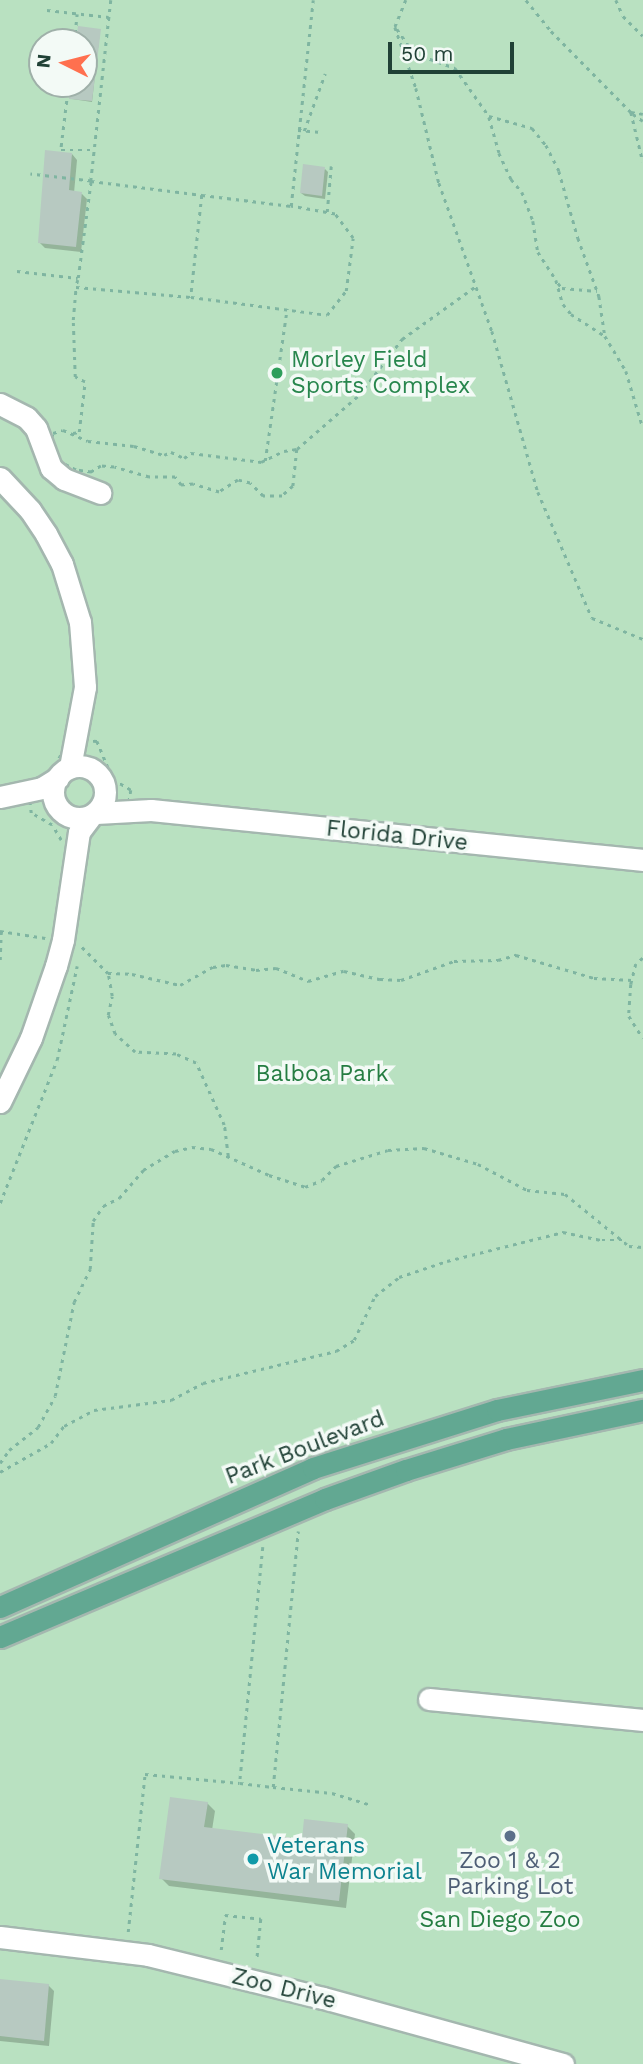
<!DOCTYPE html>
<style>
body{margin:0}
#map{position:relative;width:643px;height:2064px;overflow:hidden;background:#e2eee8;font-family:"Work Sans",sans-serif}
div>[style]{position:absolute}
.green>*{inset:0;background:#b9e1c1}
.shadow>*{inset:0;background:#0003}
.building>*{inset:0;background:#b7c9c1}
.path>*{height:2.5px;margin-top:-1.25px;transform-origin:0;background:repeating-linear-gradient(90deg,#7fb5a1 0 3.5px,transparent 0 8.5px)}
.roads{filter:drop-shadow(2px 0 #a4b7af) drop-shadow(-2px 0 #a4b7af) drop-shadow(0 2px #a4b7af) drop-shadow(0 -2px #a4b7af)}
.minor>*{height:21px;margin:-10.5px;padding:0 10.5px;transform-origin:10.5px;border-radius:10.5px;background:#fff}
.minor>.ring{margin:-10.5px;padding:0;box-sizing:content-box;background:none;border:21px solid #fff;border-radius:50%}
.major>*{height:21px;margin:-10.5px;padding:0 10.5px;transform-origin:10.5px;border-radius:10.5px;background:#62a892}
.dots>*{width:19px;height:19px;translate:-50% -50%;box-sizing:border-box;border:4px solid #f3faf6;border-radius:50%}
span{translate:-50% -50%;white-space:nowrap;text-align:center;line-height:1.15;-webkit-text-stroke:7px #f3faf6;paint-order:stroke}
.leisure-label{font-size:23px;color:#27864d}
.left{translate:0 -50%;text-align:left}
.street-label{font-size:23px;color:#204136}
.park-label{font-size:23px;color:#257d42}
.culture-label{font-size:23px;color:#0d838f}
.service-label{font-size:23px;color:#4e5e75}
.north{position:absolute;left:28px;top:28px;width:70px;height:70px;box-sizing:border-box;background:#f3faf6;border:2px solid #9fb0a9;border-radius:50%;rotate:276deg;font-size:19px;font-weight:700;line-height:28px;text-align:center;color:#204136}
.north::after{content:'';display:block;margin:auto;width:24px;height:32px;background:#ff704f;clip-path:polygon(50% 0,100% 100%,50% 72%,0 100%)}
.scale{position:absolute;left:388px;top:42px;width:126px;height:32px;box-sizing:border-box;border:4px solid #204136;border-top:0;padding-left:9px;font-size:21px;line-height:24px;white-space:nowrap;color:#204136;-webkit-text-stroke:5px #f3faf6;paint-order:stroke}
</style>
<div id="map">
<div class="green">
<div style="clip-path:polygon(evenodd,0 0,643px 0,643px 2064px,0 2064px,0 0,42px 42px,84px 42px,84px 84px,42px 84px,42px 42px)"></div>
</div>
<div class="shadow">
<div style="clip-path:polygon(100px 31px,92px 102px,72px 99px,72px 84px,84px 84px,84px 42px,77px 42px)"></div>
<div style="clip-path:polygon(72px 154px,77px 160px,74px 193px,82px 194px,87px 199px,81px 252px,45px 248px,39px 242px)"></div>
<div style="clip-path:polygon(325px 169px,328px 172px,325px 199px,305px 196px,301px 193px)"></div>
<div style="clip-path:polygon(207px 1803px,215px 1811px,212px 1830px,303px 1841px,347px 1826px,355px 1834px,346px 1908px,169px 1886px,161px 1878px)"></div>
<div style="clip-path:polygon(0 1980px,48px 1985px,54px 1991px,49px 2046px,0 2041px)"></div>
</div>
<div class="building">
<div style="clip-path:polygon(78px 26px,101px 29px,92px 101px,69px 99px,70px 84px,84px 84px,84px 42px,76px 42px)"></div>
<div style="clip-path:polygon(45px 150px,72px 153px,69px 190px,82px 192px,76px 247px,38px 243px)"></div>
<div style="clip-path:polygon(303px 164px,325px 167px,322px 196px,300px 193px)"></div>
<div style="clip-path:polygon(170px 1797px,208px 1802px,204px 1827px,302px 1839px,304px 1819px,348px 1824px,339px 1901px,159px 1879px)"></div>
<div style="clip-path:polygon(0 1979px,49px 1984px,44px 2041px,0 2036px)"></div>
</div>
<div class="path">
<div style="left:111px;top:0;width:182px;rotate:96.3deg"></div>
<div style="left:91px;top:181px;width:112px;rotate:7.2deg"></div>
<div style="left:202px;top:195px;width:103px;rotate:96.2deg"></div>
<div style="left:191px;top:297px;width:137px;rotate:7.5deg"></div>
<div style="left:327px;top:315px;width:31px;rotate:-52deg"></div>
<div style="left:346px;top:291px;width:53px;rotate:-82.5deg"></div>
<div style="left:353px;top:238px;width:30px;rotate:-127deg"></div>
<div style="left:335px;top:214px;width:45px;rotate:-169.7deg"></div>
<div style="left:291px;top:206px;width:207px;rotate:-83.9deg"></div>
<div style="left:406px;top:0;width:29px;rotate:112deg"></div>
<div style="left:395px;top:27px;width:65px;rotate:71deg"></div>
<div style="left:416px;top:88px;width:98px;rotate:76.4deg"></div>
<div style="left:439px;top:183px;width:157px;rotate:70.3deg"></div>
<div style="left:492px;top:331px;width:167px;rotate:74.1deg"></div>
<div style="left:538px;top:492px;width:137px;rotate:66.8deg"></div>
<div style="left:592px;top:618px;width:55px;rotate:22.4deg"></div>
<div style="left:526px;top:0;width:40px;rotate:51deg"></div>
<div style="left:551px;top:31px;width:114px;rotate:45.4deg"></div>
<div style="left:631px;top:112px;width:12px;rotate:9deg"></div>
<div style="left:616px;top:0;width:17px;rotate:66deg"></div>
<div style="left:623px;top:16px;width:28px;rotate:45deg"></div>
<div style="left:47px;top:10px;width:62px;rotate:6.4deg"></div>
<div style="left:397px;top:29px;width:29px;rotate:55deg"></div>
<div style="left:414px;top:53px;width:44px;rotate:20.1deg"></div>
<div style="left:455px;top:68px;width:59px;rotate:54.7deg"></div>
<div style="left:489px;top:116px;width:45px;rotate:15.6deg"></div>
<div style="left:532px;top:128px;width:22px;rotate:51deg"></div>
<div style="left:546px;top:145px;width:29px;rotate:63deg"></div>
<div style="left:559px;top:171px;width:70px;rotate:74.2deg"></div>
<div style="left:578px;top:238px;width:62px;rotate:70.1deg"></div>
<div style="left:599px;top:296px;width:40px;rotate:81.5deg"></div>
<div style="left:74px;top:42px;width:28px;rotate:-84deg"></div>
<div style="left:69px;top:84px;width:66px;rotate:96.9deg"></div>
<div style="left:61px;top:150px;width:33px"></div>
<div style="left:631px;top:112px;width:51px;rotate:76.5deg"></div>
<div style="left:633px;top:114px;width:12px;rotate:35deg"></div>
<div style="left:489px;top:117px;width:37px;rotate:74deg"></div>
<div style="left:499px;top:153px;width:29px;rotate:65deg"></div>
<div style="left:511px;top:179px;width:17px;rotate:50deg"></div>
<div style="left:522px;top:192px;width:31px;rotate:69deg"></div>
<div style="left:533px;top:221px;width:31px;rotate:81deg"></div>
<div style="left:538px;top:252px;width:33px;rotate:57deg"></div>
<div style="left:556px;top:280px;width:25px;rotate:74deg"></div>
<div style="left:563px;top:304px;width:13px;rotate:51deg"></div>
<div style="left:571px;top:314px;width:40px;rotate:32.9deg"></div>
<div style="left:605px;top:336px;width:41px;rotate:59deg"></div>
<div style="left:626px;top:371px;width:59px;rotate:73.4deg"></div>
<div style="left:298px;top:130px;width:23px;rotate:5deg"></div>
<div style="left:304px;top:131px;width:61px;rotate:-69.8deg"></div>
<div style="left:202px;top:195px;width:90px;rotate:7deg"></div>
<div style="left:327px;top:212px;width:46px;rotate:-85deg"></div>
<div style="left:17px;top:271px;width:61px;rotate:6.5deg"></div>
<div style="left:78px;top:278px;width:98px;rotate:-82.4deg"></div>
<div style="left:91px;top:181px;width:61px;rotate:-173.5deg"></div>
<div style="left:78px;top:280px;width:7px;rotate:106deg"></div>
<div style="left:76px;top:287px;width:115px;rotate:5deg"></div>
<div style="left:558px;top:283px;width:6px;rotate:51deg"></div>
<div style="left:562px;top:288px;width:35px;rotate:5deg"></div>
<div style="left:63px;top:430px;width:27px;rotate:24deg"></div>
<div style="left:88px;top:441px;width:46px;rotate:6.2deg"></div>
<div style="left:134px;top:446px;width:31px;rotate:17deg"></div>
<div style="left:164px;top:455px;width:8px;rotate:-23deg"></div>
<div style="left:171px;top:452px;width:14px;rotate:25deg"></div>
<div style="left:184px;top:458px;width:9px;rotate:-36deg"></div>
<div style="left:191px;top:453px;width:71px;rotate:7.3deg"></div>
<div style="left:261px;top:462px;width:25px;rotate:-26deg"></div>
<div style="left:284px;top:451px;width:13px;rotate:-9deg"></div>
<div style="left:297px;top:449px;width:37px;rotate:96deg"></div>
<div style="left:293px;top:486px;width:15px;rotate:138deg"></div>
<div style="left:282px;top:496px;width:19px;rotate:180deg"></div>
<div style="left:263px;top:496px;width:18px;rotate:-135deg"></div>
<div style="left:250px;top:483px;width:12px;rotate:-166deg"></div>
<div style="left:238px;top:480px;width:22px;rotate:148deg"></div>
<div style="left:219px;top:492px;width:27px;rotate:-163deg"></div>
<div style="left:193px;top:484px;width:12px;rotate:175deg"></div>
<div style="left:181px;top:485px;width:10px;rotate:-127deg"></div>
<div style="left:175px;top:477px;width:26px;rotate:180deg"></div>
<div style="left:149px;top:477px;width:36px;rotate:-164deg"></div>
<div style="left:114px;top:467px;width:13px;rotate:-176deg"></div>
<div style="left:101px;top:466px;width:12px;rotate:149deg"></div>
<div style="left:91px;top:472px;width:15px;rotate:-172deg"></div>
<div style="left:76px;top:470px;width:18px;rotate:-153deg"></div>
<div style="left:60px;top:462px;width:26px;rotate:-111deg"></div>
<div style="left:51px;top:438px;width:5px;rotate:-68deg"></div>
<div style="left:53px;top:433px;width:10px;rotate:-17deg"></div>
<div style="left:73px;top:433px;width:6px;rotate:-9deg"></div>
<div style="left:79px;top:432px;width:50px;rotate:-83.2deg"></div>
<div style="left:85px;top:382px;width:11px;rotate:-153deg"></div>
<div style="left:75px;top:377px;width:57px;rotate:-92deg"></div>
<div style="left:73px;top:320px;width:33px;rotate:-85deg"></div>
<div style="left:297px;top:449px;width:82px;rotate:-41.1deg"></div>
<div style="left:359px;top:395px;width:71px;rotate:-52.5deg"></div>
<div style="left:402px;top:339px;width:91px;rotate:-35.6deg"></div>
<div style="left:265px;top:461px;width:154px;rotate:-81.8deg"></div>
<div style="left:68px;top:739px;width:29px;rotate:4deg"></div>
<div style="left:97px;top:741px;width:41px;rotate:67.2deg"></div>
<div style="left:113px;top:779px;width:21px;rotate:31deg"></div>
<div style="left:131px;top:790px;width:32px;rotate:99deg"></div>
<div style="left:126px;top:822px;width:23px;rotate:180deg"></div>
<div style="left:103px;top:822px;width:16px;rotate:140deg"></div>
<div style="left:91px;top:832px;width:12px;rotate:114deg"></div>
<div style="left:86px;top:843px;width:25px;rotate:-173deg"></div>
<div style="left:61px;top:840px;width:17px;rotate:-121deg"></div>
<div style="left:52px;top:825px;width:24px;rotate:-150deg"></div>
<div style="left:31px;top:813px;width:32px;rotate:-97deg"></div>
<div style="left:27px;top:781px;width:18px;rotate:-19deg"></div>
<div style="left:44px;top:775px;width:14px;rotate:-39deg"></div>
<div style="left:55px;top:766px;width:30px;rotate:-64deg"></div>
<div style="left:0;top:931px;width:46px;rotate:8.8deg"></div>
<div style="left:82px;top:947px;width:37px;rotate:45deg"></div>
<div style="left:643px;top:958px;width:9px;rotate:139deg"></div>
<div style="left:636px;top:964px;width:21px;rotate:104deg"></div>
<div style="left:631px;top:984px;width:32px;rotate:94deg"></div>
<div style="left:629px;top:1016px;width:26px;rotate:58deg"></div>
<div style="left:0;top:960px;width:29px;rotate:-88deg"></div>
<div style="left:228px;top:1156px;width:31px;rotate:-97deg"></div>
<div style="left:224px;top:1125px;width:68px;rotate:-114.3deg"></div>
<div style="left:196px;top:1063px;width:22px;rotate:-156deg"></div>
<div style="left:176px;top:1054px;width:41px;rotate:-177.2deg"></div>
<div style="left:135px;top:1052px;width:27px;rotate:-138deg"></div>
<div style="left:115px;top:1034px;width:20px;rotate:-110deg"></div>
<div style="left:108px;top:1015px;width:19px;rotate:-78deg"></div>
<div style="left:112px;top:996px;width:23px;rotate:-100deg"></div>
<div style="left:108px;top:973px;width:24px;rotate:2deg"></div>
<div style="left:132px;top:974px;width:49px;rotate:12.9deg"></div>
<div style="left:180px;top:985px;width:38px;rotate:-29deg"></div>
<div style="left:213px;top:967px;width:13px;rotate:-9deg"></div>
<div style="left:226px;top:965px;width:30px;rotate:9deg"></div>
<div style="left:256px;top:970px;width:20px;rotate:-6deg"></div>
<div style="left:276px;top:968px;width:35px;rotate:22deg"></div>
<div style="left:308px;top:981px;width:37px;rotate:-16deg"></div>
<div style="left:344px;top:971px;width:37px;rotate:13deg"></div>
<div style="left:380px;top:979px;width:21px;rotate:3deg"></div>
<div style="left:401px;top:980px;width:56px;rotate:-19.7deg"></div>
<div style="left:454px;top:961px;width:44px;rotate:-1.3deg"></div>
<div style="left:498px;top:960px;width:19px;rotate:-16deg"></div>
<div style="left:516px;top:955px;width:81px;rotate:16.4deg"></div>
<div style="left:594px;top:978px;width:38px;rotate:3deg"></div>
<div style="left:0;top:1203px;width:154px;rotate:-68.3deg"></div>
<div style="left:57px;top:1060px;width:96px;rotate:-78deg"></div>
<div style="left:0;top:1463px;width:16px;rotate:-55deg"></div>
<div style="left:9px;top:1450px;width:37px;rotate:-38deg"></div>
<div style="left:38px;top:1427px;width:35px;rotate:-61deg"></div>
<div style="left:55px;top:1396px;width:96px;rotate:-78.6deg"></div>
<div style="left:74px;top:1302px;width:37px;rotate:-64deg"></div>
<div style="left:90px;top:1269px;width:48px;rotate:-86.4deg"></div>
<div style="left:93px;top:1221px;width:18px;rotate:-56deg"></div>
<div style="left:103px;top:1206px;width:18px;rotate:-27deg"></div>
<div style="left:119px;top:1198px;width:37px;rotate:-49deg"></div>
<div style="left:143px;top:1170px;width:37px;rotate:-31deg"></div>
<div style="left:175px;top:1151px;width:17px;rotate:-13deg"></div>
<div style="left:192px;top:1147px;width:19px;rotate:6deg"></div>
<div style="left:211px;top:1149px;width:64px;rotate:24.1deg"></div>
<div style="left:269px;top:1175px;width:38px;rotate:18deg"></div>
<div style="left:305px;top:1187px;width:18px;rotate:-22deg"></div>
<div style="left:322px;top:1180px;width:20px;rotate:-45deg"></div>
<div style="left:336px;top:1166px;width:54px;rotate:-17.1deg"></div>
<div style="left:388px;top:1150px;width:36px;rotate:-3deg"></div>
<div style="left:424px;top:1148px;width:56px;rotate:16.5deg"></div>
<div style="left:478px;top:1164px;width:55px;rotate:28deg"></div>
<div style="left:527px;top:1190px;width:38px;rotate:6deg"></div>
<div style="left:565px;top:1194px;width:82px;rotate:39.1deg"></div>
<div style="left:629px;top:1246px;width:14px;rotate:4deg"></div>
<div style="left:0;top:1472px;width:59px;rotate:-29.6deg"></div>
<div style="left:51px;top:1443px;width:21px;rotate:-53deg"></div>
<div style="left:64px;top:1426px;width:34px;rotate:-28deg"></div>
<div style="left:94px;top:1410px;width:78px;rotate:-7.4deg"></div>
<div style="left:171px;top:1400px;width:36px;rotate:-28deg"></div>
<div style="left:203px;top:1383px;width:137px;rotate:-13.5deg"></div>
<div style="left:336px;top:1351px;width:21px;rotate:-31deg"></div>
<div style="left:354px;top:1340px;width:49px;rotate:-64.5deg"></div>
<div style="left:375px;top:1296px;width:31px;rotate:-38deg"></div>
<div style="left:399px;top:1277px;width:51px;rotate:-18.4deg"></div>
<div style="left:447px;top:1261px;width:120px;rotate:-14deg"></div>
<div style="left:563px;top:1232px;width:40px;rotate:12deg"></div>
<div style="left:602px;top:1240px;width:20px"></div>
<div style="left:263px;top:1547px;width:237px;rotate:95.6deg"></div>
<div style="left:240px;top:1783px;width:33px;rotate:7deg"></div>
<div style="left:273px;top:1787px;width:257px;rotate:-84.4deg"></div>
<div style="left:273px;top:1787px;width:59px;rotate:5.8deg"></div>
<div style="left:332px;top:1793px;width:39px;rotate:17deg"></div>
<div style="left:128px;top:1932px;width:159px;rotate:-83.9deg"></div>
<div style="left:145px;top:1774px;width:95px;rotate:5.4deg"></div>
<div style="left:221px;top:1950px;width:35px;rotate:-83deg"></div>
<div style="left:225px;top:1915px;width:36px;rotate:6deg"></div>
<div style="left:261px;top:1919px;width:41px;rotate:95.6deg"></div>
</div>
<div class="roads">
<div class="minor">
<div style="left:0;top:404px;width:30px;rotate:27deg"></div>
<div style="left:27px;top:418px;width:13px;rotate:48deg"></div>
<div style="left:36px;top:428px;width:43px;rotate:69.4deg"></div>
<div style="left:51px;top:468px;width:17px;rotate:40deg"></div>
<div style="left:64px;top:479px;width:39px;rotate:21deg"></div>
<div style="left:0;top:478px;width:44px;rotate:46.8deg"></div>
<div style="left:30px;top:510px;width:29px;rotate:56deg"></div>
<div style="left:46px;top:534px;width:34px;rotate:62deg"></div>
<div style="left:62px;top:564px;width:61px;rotate:72.8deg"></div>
<div style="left:80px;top:622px;width:65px;rotate:85.6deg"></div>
<div style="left:85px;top:687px;width:81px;rotate:100.6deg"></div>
<div class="ring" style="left:53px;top:766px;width:31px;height:31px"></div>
<div style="left:0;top:797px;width:43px;rotate:-12.1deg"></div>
<div style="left:42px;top:788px;width:19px;rotate:-32deg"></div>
<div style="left:96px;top:813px;width:55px;rotate:-3.1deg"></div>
<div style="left:151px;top:810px;width:495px;rotate:5.8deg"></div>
<div style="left:0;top:1102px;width:71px;rotate:-64.2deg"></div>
<div style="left:31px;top:1038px;width:76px;rotate:-70.9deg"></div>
<div style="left:56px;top:966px;width:27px;rotate:-75deg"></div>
<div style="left:63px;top:940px;width:109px;rotate:-81.6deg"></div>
<div style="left:79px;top:832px;width:20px;rotate:-53deg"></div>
<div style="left:429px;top:1699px;width:215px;rotate:5.6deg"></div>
<div style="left:0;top:1937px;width:149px;rotate:6.9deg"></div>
<div style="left:148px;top:1955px;width:180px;rotate:13.8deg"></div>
<div style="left:323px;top:1998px;width:249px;rotate:15.4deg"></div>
</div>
<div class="major">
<div style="left:0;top:1607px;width:342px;rotate:-23.9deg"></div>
<div style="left:313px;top:1468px;width:193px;rotate:-17.5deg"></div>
<div style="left:497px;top:1410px;width:149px;rotate:-11.6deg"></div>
<div style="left:0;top:1637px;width:353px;rotate:-23deg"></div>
<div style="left:325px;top:1499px;width:86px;rotate:-19.7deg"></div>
<div style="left:406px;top:1470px;width:105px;rotate:-17.2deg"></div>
<div style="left:506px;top:1439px;width:140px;rotate:-12deg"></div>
</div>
</div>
<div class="dots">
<div style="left:277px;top:373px;background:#2e9e5b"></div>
<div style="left:510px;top:1836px;background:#5c6f8a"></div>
<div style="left:253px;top:1859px;background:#0f9aa8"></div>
</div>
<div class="leisure-label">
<span class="left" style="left:291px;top:373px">Morley Field<br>Sports Complex</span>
</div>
<div class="street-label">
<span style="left:397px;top:836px;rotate:6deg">Florida Drive</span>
<span style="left:305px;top:1448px;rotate:-21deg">Park Boulevard</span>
<span style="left:284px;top:1989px;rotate:14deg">Zoo Drive</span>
</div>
<div class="park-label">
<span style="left:322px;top:1074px">Balboa Park</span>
<span style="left:500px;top:1920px">San Diego Zoo</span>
</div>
<div class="culture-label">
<span class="left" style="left:267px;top:1859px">Veterans<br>War Memorial</span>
</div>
<div class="service-label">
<span style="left:510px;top:1874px">Zoo 1 &amp; 2<br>Parking Lot</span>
</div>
<div class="north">N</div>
<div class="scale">50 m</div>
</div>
